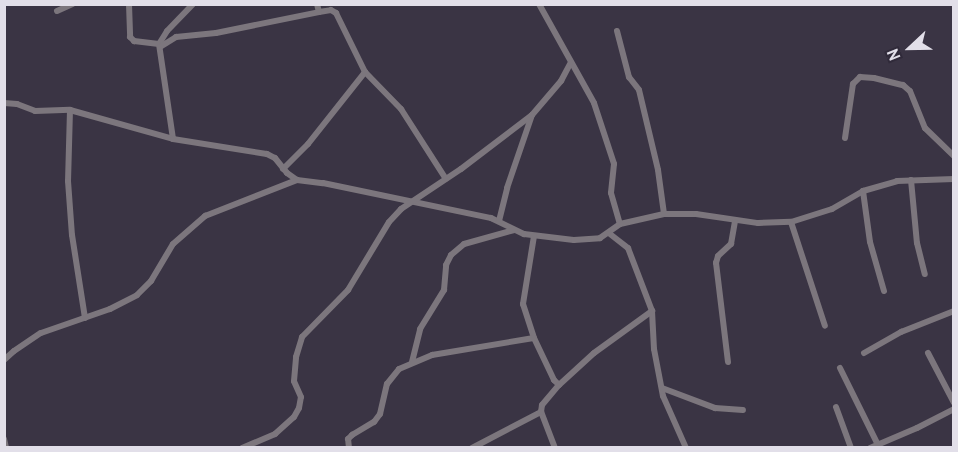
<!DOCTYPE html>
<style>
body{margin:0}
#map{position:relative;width:958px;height:452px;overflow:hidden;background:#3a3444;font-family:"PT Sans",sans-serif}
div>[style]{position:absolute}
.street>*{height:6px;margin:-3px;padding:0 3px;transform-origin:3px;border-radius:3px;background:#7c767d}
span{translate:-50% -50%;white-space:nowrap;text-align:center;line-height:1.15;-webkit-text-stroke:4.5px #302a3a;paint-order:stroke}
.frame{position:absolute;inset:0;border:6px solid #e2dfe9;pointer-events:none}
.north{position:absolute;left:880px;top:18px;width:60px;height:60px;-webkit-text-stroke:4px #302a3a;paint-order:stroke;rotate:248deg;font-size:16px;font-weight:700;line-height:24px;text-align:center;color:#e2dfe9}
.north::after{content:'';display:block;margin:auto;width:21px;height:27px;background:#e2dfe9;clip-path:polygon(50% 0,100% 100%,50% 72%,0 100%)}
</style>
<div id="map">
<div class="street">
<div style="left:129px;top:4px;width:33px;rotate:88deg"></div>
<div style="left:130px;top:37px;width:6px;rotate:45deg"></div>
<div style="left:134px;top:41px;width:25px;rotate:7deg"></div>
<div style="left:159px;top:44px;width:96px;rotate:81.6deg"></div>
<div style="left:317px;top:4px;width:8px;rotate:76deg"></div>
<div style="left:319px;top:12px;width:12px;rotate:-9deg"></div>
<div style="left:331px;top:10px;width:6px;rotate:31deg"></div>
<div style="left:336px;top:13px;width:66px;rotate:63.8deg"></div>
<div style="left:365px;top:72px;width:52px;rotate:45.8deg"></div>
<div style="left:401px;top:109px;width:83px;rotate:57.3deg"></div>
<div style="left:539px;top:4px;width:113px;rotate:60.9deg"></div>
<div style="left:594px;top:103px;width:64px;rotate:71.8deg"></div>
<div style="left:614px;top:164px;width:29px;rotate:96deg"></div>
<div style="left:611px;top:193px;width:32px;rotate:74deg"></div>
<div style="left:57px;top:11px;width:17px;rotate:-24deg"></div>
<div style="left:617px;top:31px;width:48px;rotate:75.4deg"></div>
<div style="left:629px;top:77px;width:16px;rotate:52deg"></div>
<div style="left:639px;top:90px;width:82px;rotate:76.6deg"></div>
<div style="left:658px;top:170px;width:44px;rotate:82.2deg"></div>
<div style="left:159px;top:44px;width:15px;rotate:-58deg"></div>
<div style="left:167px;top:31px;width:37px;rotate:-46deg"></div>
<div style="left:160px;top:47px;width:19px;rotate:-32deg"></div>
<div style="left:176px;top:37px;width:40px;rotate:-5.7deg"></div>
<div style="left:216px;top:33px;width:105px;rotate:-11.5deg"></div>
<div style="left:4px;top:103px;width:13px;rotate:4deg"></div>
<div style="left:17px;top:104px;width:19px;rotate:21deg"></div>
<div style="left:35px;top:111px;width:35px;rotate:-2deg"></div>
<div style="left:70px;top:110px;width:107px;rotate:15.7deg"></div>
<div style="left:173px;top:139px;width:95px;rotate:9.1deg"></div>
<div style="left:267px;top:154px;width:9px;rotate:27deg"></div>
<div style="left:275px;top:158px;width:19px;rotate:51deg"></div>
<div style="left:287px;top:173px;width:12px;rotate:35deg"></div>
<div style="left:297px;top:180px;width:26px;rotate:7deg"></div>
<div style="left:323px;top:183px;width:172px;rotate:11.8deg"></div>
<div style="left:491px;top:218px;width:37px;rotate:26deg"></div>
<div style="left:524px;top:234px;width:50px;rotate:6.8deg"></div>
<div style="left:574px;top:240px;width:26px;rotate:-4deg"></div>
<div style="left:600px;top:238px;width:24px;rotate:-35deg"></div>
<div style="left:620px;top:224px;width:45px;rotate:-12.8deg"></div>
<div style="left:664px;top:214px;width:32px"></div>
<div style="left:696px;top:214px;width:63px;rotate:8.3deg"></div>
<div style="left:758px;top:223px;width:33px;rotate:-2deg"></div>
<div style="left:791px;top:222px;width:43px;rotate:-17.6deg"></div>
<div style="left:832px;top:209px;width:36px;rotate:-30deg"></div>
<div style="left:863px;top:191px;width:35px;rotate:-16deg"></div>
<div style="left:897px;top:181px;width:57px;rotate:-2deg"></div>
<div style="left:70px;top:110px;width:71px;rotate:91.6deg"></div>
<div style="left:68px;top:181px;width:54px;rotate:85.8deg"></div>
<div style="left:72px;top:235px;width:84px;rotate:81.1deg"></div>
<div style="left:845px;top:138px;width:55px;rotate:-81.6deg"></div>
<div style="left:853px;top:84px;width:10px;rotate:-45deg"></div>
<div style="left:860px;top:77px;width:14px;rotate:4deg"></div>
<div style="left:874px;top:78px;width:30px;rotate:14deg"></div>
<div style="left:903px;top:85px;width:9px;rotate:41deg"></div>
<div style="left:910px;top:91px;width:40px;rotate:68deg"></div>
<div style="left:925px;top:128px;width:40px;rotate:44deg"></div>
<div style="left:283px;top:169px;width:35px;rotate:-45deg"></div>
<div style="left:308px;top:144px;width:92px;rotate:-51.6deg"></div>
<div style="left:911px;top:180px;width:63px;rotate:84.6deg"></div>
<div style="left:917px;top:243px;width:32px;rotate:76deg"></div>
<div style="left:863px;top:191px;width:51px;rotate:82.2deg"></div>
<div style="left:870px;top:242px;width:51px;rotate:74.1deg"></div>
<div style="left:499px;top:221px;width:34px;rotate:-76deg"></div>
<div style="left:507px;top:188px;width:77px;rotate:-71.1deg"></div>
<div style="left:532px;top:115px;width:45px;rotate:-49.5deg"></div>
<div style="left:561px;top:81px;width:21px;rotate:-62deg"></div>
<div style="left:791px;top:222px;width:109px;rotate:71.9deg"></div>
<div style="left:610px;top:234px;width:23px;rotate:38deg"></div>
<div style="left:628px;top:248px;width:67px;rotate:69.1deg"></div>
<div style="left:652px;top:311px;width:38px;rotate:87deg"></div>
<div style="left:654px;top:349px;width:48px;rotate:79.2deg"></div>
<div style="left:663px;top:396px;width:57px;rotate:66.1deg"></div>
<div style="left:534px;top:236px;width:69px;rotate:99.2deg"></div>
<div style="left:523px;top:304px;width:36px;rotate:72deg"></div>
<div style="left:534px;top:338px;width:47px;rotate:64.5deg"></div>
<div style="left:554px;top:380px;width:7px;rotate:45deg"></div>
<div style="left:864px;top:353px;width:43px;rotate:-29.6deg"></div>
<div style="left:901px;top:332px;width:57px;rotate:-21.6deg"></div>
<div style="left:928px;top:353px;width:56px;rotate:62.5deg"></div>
<div style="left:4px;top:360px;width:13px;rotate:-42deg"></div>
<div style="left:14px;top:351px;width:32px;rotate:-34deg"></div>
<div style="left:41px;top:333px;width:73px;rotate:-19.2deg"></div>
<div style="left:110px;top:309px;width:30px;rotate:-27deg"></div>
<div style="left:137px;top:295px;width:20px;rotate:-45deg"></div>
<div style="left:151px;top:281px;width:43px;rotate:-59.3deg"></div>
<div style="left:173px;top:244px;width:43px;rotate:-41.2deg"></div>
<div style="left:205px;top:216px;width:99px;rotate:-21.4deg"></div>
<div style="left:412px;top:362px;width:34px;rotate:-76deg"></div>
<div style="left:420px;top:329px;width:46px;rotate:-58.4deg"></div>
<div style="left:444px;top:290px;width:25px;rotate:-85deg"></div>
<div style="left:446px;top:265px;width:11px;rotate:-63deg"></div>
<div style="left:451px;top:255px;width:17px;rotate:-40deg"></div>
<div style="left:464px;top:244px;width:52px;rotate:-15.6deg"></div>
<div style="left:728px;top:362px;width:100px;rotate:-96.9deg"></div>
<div style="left:716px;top:263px;width:7px;rotate:-74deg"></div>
<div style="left:718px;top:256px;width:18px;rotate:-43deg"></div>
<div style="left:731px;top:244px;width:22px;rotate:-80deg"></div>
<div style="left:840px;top:368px;width:86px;rotate:63.7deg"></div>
<div style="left:662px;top:388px;width:57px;rotate:20.7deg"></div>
<div style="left:715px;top:408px;width:28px;rotate:4deg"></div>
<div style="left:836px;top:407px;width:44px;rotate:69.9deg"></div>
<div style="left:4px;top:439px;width:9px;rotate:77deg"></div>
<div style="left:242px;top:448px;width:36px;rotate:-23deg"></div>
<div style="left:275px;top:434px;width:25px;rotate:-42deg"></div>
<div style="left:294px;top:417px;width:10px;rotate:-61deg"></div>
<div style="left:299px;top:408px;width:11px;rotate:-80deg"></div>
<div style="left:301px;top:397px;width:17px;rotate:-114deg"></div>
<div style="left:294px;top:381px;width:24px;rotate:-85deg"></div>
<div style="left:296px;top:357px;width:21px;rotate:-73deg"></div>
<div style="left:302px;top:337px;width:66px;rotate:-45.6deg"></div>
<div style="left:348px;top:290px;width:79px;rotate:-58.9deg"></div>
<div style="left:389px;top:222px;width:18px;rotate:-47deg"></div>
<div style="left:401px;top:209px;width:72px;rotate:-33.7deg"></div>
<div style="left:461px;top:169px;width:89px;rotate:-37.3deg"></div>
<div style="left:349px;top:448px;width:9px;rotate:-96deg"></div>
<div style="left:348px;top:439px;width:6px;rotate:-45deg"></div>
<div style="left:352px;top:435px;width:26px;rotate:-31deg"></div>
<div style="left:374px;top:422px;width:10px;rotate:-53deg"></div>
<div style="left:380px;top:414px;width:31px;rotate:-77deg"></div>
<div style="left:387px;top:384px;width:19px;rotate:-51deg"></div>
<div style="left:399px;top:369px;width:36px;rotate:-23deg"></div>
<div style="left:432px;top:355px;width:103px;rotate:-9.5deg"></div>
<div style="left:472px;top:448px;width:78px;rotate:-27.6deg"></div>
<div style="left:555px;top:448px;width:39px;rotate:-111deg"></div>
<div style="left:541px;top:412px;width:7px;rotate:-82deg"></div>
<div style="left:542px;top:405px;width:26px;rotate:-50deg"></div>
<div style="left:559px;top:385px;width:47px;rotate:-42.4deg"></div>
<div style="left:594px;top:353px;width:72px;rotate:-35.9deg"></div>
<div style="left:870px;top:448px;width:51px;rotate:-23.1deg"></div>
<div style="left:917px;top:428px;width:42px;rotate:-27.2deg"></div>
</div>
<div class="frame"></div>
<div class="north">N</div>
</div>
